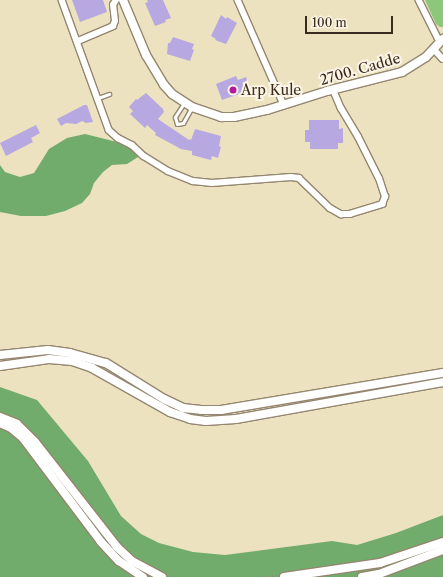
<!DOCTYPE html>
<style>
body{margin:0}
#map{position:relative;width:443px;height:577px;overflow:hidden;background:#ece2c0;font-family:"Libre Caslon Text",serif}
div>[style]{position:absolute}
.green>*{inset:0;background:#8dc77c}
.forest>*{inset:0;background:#72ac6c}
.building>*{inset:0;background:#b7a8e1}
.path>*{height:1px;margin-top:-0.5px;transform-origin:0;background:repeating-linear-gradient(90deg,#94866f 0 1px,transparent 0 4px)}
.roads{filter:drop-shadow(1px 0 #94866f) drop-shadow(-1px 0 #94866f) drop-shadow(0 1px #94866f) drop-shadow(0 -1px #94866f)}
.lane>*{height:3px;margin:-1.5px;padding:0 1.5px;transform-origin:1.5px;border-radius:1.5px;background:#fff}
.street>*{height:5.5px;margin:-2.75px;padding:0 2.75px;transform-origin:2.75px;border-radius:2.75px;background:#fff}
.secondary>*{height:8px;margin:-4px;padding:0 4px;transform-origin:4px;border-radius:4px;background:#fff}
.dots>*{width:11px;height:11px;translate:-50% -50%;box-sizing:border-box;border:2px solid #fcf5e5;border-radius:50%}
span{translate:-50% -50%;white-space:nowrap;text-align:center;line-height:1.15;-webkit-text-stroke:4px #fcf5e5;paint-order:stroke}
.street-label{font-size:14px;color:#3b2a1e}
.poi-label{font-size:14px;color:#3b2a1e}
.left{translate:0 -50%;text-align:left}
.scale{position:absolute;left:305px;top:16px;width:88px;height:18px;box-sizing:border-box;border:2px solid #3b2a1e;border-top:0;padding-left:5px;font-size:12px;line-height:14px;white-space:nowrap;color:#3b2a1e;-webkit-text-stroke:3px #fcf5e5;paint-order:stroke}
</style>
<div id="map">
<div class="green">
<div style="clip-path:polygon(425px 0,443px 0,443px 27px,440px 27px,436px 24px)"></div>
</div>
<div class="forest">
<div style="clip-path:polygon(85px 134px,129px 145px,138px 157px,127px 164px,112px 165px,103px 172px,94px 183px,90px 194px,82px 203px,65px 211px,46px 216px,21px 216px,0 212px,0 165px,5px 172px,20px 177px,34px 173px,49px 149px,67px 138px)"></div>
<div style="clip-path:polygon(0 387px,37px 400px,88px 461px,121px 516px,141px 534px,159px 543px,193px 552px,225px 555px,332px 541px,357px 545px,396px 533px,443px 515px,443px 577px,0 577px)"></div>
</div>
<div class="building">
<div style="clip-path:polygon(72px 0,103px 0,107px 12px,80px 22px)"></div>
<div style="clip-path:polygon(147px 0,163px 0,171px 18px,165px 20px,166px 22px,155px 26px,145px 3px,148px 2px)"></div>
<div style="clip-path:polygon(221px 15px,226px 19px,227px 17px,237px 23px,226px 44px,215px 40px,216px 39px,211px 36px)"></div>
<div style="clip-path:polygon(173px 37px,194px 44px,192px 49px,194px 50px,190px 61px,167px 54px,168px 43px,170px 43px)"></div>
<div style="clip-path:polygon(236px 76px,238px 80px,246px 77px,249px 86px,246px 87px,248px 93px,242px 95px,242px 93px,222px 100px,216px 84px)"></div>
<div style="clip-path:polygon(146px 93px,163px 109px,164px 112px,158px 119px,189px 140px,189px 139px,191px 140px,195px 129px,221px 136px,219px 146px,221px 147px,218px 158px,212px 156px,211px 160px,192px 155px,192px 151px,181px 149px,155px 135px,156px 133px,147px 125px,145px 128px,130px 114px,133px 111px,129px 107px,136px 99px,137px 100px)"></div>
<div style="clip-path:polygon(84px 105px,87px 105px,93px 122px,86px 123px,82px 121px,76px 124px,66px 123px,61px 126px,57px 119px)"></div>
<div style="clip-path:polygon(309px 120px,339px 120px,339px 129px,343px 128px,343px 143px,338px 143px,338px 149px,310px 149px,310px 142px,305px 142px,305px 130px,309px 130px)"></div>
<div style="clip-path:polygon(36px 125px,40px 133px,31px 138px,33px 142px,6px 156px,0 143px)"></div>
</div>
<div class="path">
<div style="left:260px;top:577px;width:17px;rotate:-7deg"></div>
</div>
<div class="roads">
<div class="lane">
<div style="left:98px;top:98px;width:12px;rotate:-20deg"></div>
<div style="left:184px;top:103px;width:17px;rotate:123deg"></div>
<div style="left:175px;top:117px;width:7px;rotate:74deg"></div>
<div style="left:177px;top:124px;width:6px;rotate:-9deg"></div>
<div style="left:183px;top:123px;width:18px;rotate:-61deg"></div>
</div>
<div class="street">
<div style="left:62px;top:0;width:138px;rotate:70.1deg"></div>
<div style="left:109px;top:130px;width:12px;rotate:42deg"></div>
<div style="left:118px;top:138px;width:16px;rotate:27deg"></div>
<div style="left:132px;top:145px;width:16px;rotate:43deg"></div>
<div style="left:144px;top:156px;width:28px;rotate:32deg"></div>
<div style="left:168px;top:171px;width:27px;rotate:22deg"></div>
<div style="left:193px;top:181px;width:19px;rotate:6deg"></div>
<div style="left:212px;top:183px;width:79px;rotate:-4.3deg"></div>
<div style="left:291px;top:177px;width:8px;rotate:7deg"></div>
<div style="left:299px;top:178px;width:43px;rotate:44.1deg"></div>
<div style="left:330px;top:208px;width:13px;rotate:29deg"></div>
<div style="left:341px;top:214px;width:9px"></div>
<div style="left:350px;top:214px;width:34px;rotate:-17deg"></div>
<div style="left:382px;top:204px;width:8px;rotate:-67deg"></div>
<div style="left:385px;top:197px;width:19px;rotate:-108deg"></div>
<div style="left:379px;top:179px;width:47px;rotate:-116.6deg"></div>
<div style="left:358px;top:137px;width:33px;rotate:-121deg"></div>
<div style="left:341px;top:109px;width:21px;rotate:-113deg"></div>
<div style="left:238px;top:0;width:115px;rotate:66.3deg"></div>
<div style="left:419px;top:0;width:47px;rotate:63.4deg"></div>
<div style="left:78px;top:41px;width:38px;rotate:-23deg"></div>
<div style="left:113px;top:26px;width:5px;rotate:-68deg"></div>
<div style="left:115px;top:21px;width:16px;rotate:-97deg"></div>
<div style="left:113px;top:5px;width:6px;rotate:-59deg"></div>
<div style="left:434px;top:49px;width:13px;rotate:48deg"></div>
</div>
<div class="secondary">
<div style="left:123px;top:0;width:60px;rotate:67.3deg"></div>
<div style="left:146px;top:55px;width:35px;rotate:59deg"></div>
<div style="left:164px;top:85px;width:12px;rotate:48deg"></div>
<div style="left:172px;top:94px;width:24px;rotate:33deg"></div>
<div style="left:192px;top:107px;width:31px;rotate:19deg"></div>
<div style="left:221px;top:117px;width:13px"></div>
<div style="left:234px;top:117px;width:34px;rotate:-12deg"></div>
<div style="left:267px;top:110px;width:63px;rotate:-17.6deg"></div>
<div style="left:327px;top:91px;width:77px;rotate:-14.2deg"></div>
<div style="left:402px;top:72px;width:28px;rotate:-32deg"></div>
<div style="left:426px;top:57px;width:25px;rotate:-47deg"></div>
<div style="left:0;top:355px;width:48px;rotate:-5.9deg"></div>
<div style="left:48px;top:350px;width:22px;rotate:8deg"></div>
<div style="left:70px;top:353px;width:37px;rotate:16deg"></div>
<div style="left:106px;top:363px;width:68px;rotate:31.8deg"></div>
<div style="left:164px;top:399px;width:21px;rotate:25deg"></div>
<div style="left:183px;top:408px;width:18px;rotate:6deg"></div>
<div style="left:201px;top:410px;width:20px"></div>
<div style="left:221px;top:410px;width:225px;rotate:-9.5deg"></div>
<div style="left:0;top:366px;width:49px;rotate:-8.1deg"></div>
<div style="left:49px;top:359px;width:23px;rotate:5deg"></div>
<div style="left:72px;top:361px;width:21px;rotate:19deg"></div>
<div style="left:92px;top:368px;width:90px;rotate:29.4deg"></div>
<div style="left:170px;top:412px;width:21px;rotate:19deg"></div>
<div style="left:190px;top:419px;width:16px;rotate:7deg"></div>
<div style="left:206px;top:421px;width:30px;rotate:-4deg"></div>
<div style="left:236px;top:419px;width:210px;rotate:-10.1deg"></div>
<div style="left:0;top:417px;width:18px;rotate:22deg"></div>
<div style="left:17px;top:424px;width:25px;rotate:45deg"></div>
<div style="left:35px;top:442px;width:133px;rotate:52deg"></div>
<div style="left:117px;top:547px;width:21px;rotate:43deg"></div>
<div style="left:132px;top:561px;width:34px;rotate:28deg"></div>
<div style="left:0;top:423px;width:12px;rotate:24deg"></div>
<div style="left:11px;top:428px;width:16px;rotate:40deg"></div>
<div style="left:23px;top:438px;width:130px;rotate:53.1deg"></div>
<div style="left:101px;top:542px;width:26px;rotate:47deg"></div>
<div style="left:119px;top:561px;width:29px;rotate:34deg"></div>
<div style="left:284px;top:577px;width:97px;rotate:-8.3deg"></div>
<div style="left:380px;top:563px;width:66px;rotate:-18.4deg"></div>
<div style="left:362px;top:577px;width:17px;rotate:-10deg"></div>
<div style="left:379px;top:574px;width:68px;rotate:-20.6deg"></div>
</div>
</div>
<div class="dots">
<div style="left:233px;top:90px;background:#b5179e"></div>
</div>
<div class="street-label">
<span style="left:360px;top:69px;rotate:-16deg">2700. Cadde</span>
</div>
<div class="poi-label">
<span class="left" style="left:241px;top:90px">Arp Kule</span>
</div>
<div class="scale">100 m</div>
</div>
